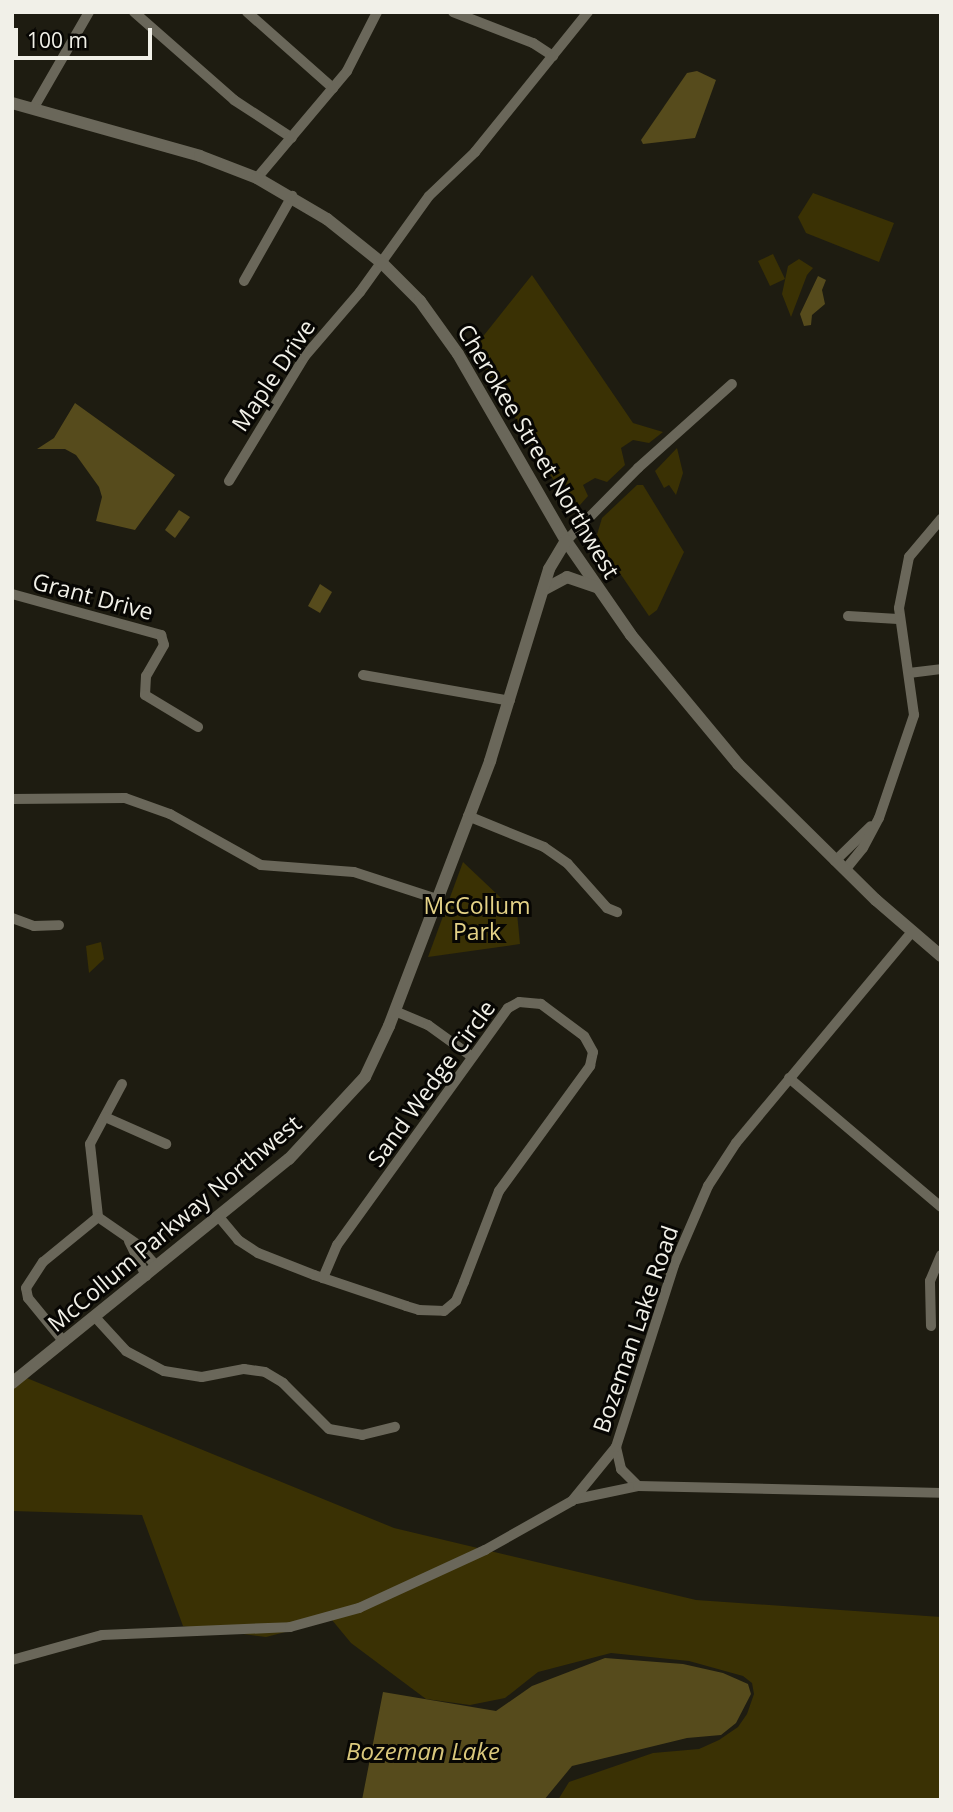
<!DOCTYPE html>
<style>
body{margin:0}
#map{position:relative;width:953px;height:1812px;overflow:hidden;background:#1e1c11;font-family:"Open Sans",sans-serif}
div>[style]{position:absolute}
.green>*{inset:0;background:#3a3104}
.water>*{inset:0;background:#564b1c}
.street>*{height:10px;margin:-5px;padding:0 5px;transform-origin:5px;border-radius:5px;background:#6a675a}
.secondary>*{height:12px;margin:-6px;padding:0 6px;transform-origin:6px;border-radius:6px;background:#6a675a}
span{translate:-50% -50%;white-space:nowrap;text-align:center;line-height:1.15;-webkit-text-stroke:6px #070603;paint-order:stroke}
.street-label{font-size:23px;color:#f1f0e8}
.park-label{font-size:23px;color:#e4d287}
.water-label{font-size:24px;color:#d9c77c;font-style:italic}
.frame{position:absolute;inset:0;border:14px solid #f1f0e8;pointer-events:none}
.scale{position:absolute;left:14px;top:28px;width:138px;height:32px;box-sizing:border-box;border:4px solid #f1f0e8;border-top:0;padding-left:9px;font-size:21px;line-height:24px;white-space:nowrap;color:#f1f0e8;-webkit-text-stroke:5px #070603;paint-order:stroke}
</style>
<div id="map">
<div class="green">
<div style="clip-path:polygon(813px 193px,894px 223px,879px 262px,806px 233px,798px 217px)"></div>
<div style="clip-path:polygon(773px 254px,785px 279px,770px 286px,758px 261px)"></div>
<div style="clip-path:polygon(799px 259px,813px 268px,807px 275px,791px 317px,782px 294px,788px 266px)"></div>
<div style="clip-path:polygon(532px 275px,633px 423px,663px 432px,649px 443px,633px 440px,621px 448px,625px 465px,607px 482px,595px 478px,583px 485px,588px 496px,580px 505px,564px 497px,478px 358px,477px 344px)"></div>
<div style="clip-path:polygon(677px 448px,683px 473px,676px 495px,669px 485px,664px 488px,655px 471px)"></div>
<div style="clip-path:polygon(637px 485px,643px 485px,684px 552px,657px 610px,649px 616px,596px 538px,602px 518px)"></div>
<div style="clip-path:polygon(463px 862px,517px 913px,520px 944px,428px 957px)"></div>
<div style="clip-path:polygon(101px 942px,104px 959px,89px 973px,86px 946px)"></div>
<div style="clip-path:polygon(12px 1372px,394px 1528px,696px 1600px,941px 1617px,941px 1800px,558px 1800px,569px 1782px,653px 1753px,699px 1749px,719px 1740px,738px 1727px,747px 1714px,754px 1694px,752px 1683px,743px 1676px,689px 1661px,611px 1653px,538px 1672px,505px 1698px,470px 1705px,426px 1699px,351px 1643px,332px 1620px,266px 1637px,183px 1626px,142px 1515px,12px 1511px)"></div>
</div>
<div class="water">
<div style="clip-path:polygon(697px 71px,716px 80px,695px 138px,643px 144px,641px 140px,687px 73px)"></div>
<div style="clip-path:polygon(818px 276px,826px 280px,822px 290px,825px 304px,812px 315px,811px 325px,804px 326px,800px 314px)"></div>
<div style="clip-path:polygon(75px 403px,175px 475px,135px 530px,96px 521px,102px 497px,99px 487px,76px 455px,65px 449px,37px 449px,54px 438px)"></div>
<div style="clip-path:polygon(179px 510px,190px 517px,175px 538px,165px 530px)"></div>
<div style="clip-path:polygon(320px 584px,332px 592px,320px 613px,308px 606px)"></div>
<div style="clip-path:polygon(605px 1658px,683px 1664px,723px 1673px,748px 1684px,751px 1694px,736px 1723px,721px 1735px,687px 1738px,572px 1766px,544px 1800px,362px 1800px,383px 1692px,496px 1711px,532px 1686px)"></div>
</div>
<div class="street">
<div style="left:134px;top:12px;width:133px;rotate:41.3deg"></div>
<div style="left:234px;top:100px;width:69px;rotate:33.2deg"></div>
<div style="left:247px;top:12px;width:115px;rotate:41.5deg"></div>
<div style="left:453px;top:12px;width:86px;rotate:21.2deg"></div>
<div style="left:533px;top:43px;width:24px;rotate:33deg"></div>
<div style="left:33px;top:109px;width:112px;rotate:-60deg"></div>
<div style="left:257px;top:178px;width:140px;rotate:-49.9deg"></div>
<div style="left:347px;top:71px;width:66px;rotate:-63deg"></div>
<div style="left:244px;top:281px;width:98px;rotate:-60.5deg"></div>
<div style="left:229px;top:481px;width:146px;rotate:-58.7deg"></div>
<div style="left:305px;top:356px;width:84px;rotate:-49.3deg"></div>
<div style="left:360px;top:292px;width:118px;rotate:-54.3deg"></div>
<div style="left:429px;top:196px;width:64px;rotate:-43.7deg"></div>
<div style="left:475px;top:152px;width:180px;rotate:-51.1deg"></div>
<div style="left:566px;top:541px;width:103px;rotate:-45.4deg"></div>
<div style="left:638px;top:468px;width:126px;rotate:-41.8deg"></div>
<div style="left:12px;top:594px;width:155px;rotate:15.4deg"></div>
<div style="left:161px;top:635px;width:10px;rotate:73deg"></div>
<div style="left:164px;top:645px;width:36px;rotate:120deg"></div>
<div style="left:146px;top:676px;width:19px;rotate:93deg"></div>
<div style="left:145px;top:695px;width:62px;rotate:31.1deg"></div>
<div style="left:848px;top:616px;width:50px;rotate:3.4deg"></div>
<div style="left:909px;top:673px;width:32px;rotate:-7deg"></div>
<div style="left:363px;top:675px;width:149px;rotate:10deg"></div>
<div style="left:12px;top:799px;width:113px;rotate:-0.5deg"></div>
<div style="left:125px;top:798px;width:48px;rotate:19.6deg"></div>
<div style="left:170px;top:814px;width:104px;rotate:29.3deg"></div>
<div style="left:261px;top:865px;width:93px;rotate:4.3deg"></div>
<div style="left:354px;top:872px;width:84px;rotate:18deg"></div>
<div style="left:468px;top:816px;width:82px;rotate:22.2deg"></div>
<div style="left:544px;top:847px;width:29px;rotate:35deg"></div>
<div style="left:568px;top:864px;width:59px;rotate:48.4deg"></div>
<div style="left:607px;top:908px;width:11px;rotate:22deg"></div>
<div style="left:835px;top:861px;width:50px;rotate:-44.2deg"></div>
<div style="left:845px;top:870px;width:28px;rotate:-51deg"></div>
<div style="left:863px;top:848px;width:34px;rotate:-62deg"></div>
<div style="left:879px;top:818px;width:109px;rotate:-71.2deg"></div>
<div style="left:914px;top:715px;width:108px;rotate:-98deg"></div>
<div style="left:899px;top:608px;width:52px;rotate:-78.9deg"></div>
<div style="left:909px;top:557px;width:50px;rotate:-49.9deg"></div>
<div style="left:12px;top:918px;width:23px;rotate:20deg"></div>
<div style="left:34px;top:926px;width:25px;rotate:-2deg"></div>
<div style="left:395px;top:1011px;width:36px;rotate:23deg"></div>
<div style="left:428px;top:1025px;width:53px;rotate:35.8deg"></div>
<div style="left:789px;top:1078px;width:199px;rotate:40.3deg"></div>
<div style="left:122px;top:1084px;width:68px;rotate:118.1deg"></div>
<div style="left:90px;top:1144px;width:73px;rotate:83.7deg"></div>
<div style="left:98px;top:1217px;width:47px;rotate:34.7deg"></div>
<div style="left:137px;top:1244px;width:30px;rotate:49deg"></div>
<div style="left:105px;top:1117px;width:67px;rotate:23.9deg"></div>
<div style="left:219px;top:1217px;width:30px;rotate:50deg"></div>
<div style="left:238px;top:1240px;width:24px;rotate:33deg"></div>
<div style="left:258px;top:1253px;width:60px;rotate:21.4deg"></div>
<div style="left:314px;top:1275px;width:9px;rotate:18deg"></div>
<div style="left:323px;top:1278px;width:88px;rotate:18.6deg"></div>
<div style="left:406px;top:1306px;width:14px;rotate:17deg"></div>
<div style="left:419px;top:1310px;width:25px;rotate:2deg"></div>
<div style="left:444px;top:1311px;width:16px;rotate:-40deg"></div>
<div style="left:456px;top:1301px;width:21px;rotate:-67deg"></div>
<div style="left:464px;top:1282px;width:97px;rotate:-69deg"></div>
<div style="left:499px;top:1191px;width:155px;rotate:-53.9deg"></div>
<div style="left:590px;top:1066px;width:14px;rotate:-78deg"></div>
<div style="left:593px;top:1052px;width:18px;rotate:-119deg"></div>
<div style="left:584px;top:1036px;width:54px;rotate:-143.3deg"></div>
<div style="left:541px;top:1004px;width:22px;rotate:-175deg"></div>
<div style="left:519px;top:1002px;width:13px;rotate:151deg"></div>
<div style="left:508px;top:1008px;width:292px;rotate:125.8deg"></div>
<div style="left:337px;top:1245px;width:36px;rotate:113deg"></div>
<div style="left:129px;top:1241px;width:39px;rotate:64deg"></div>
<div style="left:95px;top:1317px;width:46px;rotate:47.6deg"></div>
<div style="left:126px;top:1351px;width:43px;rotate:27.8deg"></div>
<div style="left:164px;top:1371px;width:38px;rotate:9deg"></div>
<div style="left:202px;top:1377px;width:43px;rotate:-10.8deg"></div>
<div style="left:244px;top:1369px;width:21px;rotate:8deg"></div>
<div style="left:265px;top:1372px;width:21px;rotate:31deg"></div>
<div style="left:283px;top:1383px;width:65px;rotate:45deg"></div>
<div style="left:329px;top:1429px;width:34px;rotate:10deg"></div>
<div style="left:362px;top:1435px;width:34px;rotate:-14deg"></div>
<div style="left:931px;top:1326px;width:45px;rotate:-91.3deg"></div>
<div style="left:930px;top:1281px;width:28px;rotate:-67deg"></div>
<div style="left:64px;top:1342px;width:57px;rotate:-129.3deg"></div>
<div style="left:28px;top:1298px;width:10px;rotate:-101deg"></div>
<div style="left:26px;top:1288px;width:31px;rotate:-57deg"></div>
<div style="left:43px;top:1262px;width:71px;rotate:-39.3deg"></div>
<div style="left:616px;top:1447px;width:23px;rotate:77deg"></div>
<div style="left:621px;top:1469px;width:24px;rotate:45deg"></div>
<div style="left:576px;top:1499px;width:63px;rotate:-11.8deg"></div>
<div style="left:638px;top:1486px;width:303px;rotate:1.3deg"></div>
<div style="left:12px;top:1660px;width:93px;rotate:-15.5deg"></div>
<div style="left:102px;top:1635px;width:188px;rotate:-2.4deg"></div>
<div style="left:290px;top:1627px;width:72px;rotate:-15.4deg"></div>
<div style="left:359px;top:1608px;width:139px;rotate:-24.7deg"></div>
<div style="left:485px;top:1550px;width:100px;rotate:-29.4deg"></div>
<div style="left:572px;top:1501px;width:70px;rotate:-50.8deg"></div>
<div style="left:616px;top:1447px;width:191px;rotate:-72.3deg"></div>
<div style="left:674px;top:1265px;width:86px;rotate:-66.7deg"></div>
<div style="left:708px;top:1186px;width:51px;rotate:-56.9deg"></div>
<div style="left:736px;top:1143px;width:275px;rotate:-50.2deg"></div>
</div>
<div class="secondary">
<div style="left:12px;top:103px;width:195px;rotate:15.7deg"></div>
<div style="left:200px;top:156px;width:61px;rotate:21.1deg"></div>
<div style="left:257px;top:178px;width:81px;rotate:30.4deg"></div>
<div style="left:327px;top:219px;width:70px;rotate:38.7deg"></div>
<div style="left:382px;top:263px;width:54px;rotate:45deg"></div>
<div style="left:420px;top:301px;width:65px;rotate:54.4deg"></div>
<div style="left:458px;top:354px;width:216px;rotate:60deg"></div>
<div style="left:566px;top:541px;width:114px;rotate:55.3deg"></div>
<div style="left:631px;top:635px;width:168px;rotate:50.3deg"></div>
<div style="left:738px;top:764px;width:194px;rotate:44.6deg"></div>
<div style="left:876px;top:900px;width:86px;rotate:40.7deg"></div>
<div style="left:543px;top:590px;width:27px;rotate:-28deg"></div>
<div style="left:567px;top:577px;width:31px;rotate:19deg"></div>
<div style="left:12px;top:1383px;width:356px;rotate:-39deg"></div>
<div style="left:289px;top:1159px;width:112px;rotate:-47.2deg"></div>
<div style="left:365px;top:1077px;width:56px;rotate:-64.8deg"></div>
<div style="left:389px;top:1026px;width:284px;rotate:-69.1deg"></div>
<div style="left:490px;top:761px;width:201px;rotate:-72.9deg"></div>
<div style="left:549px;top:569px;width:33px;rotate:-59deg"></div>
</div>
<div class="street-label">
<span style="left:273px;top:375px;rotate:-56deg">Maple Drive</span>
<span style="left:539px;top:451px;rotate:59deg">Cherokee Street Northwest</span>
<span style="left:93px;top:596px;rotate:15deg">Grant Drive</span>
<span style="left:431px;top:1083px;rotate:-54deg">Sand Wedge Circle</span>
<span style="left:174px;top:1223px;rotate:-40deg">McCollum Parkway Northwest</span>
<span style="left:635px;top:1329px;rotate:-71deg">Bozeman Lake Road</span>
</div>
<div class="park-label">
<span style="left:477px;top:918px">McCollum<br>Park</span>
</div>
<div class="water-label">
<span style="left:423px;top:1751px">Bozeman Lake</span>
</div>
<div class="frame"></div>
<div class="scale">100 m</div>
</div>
